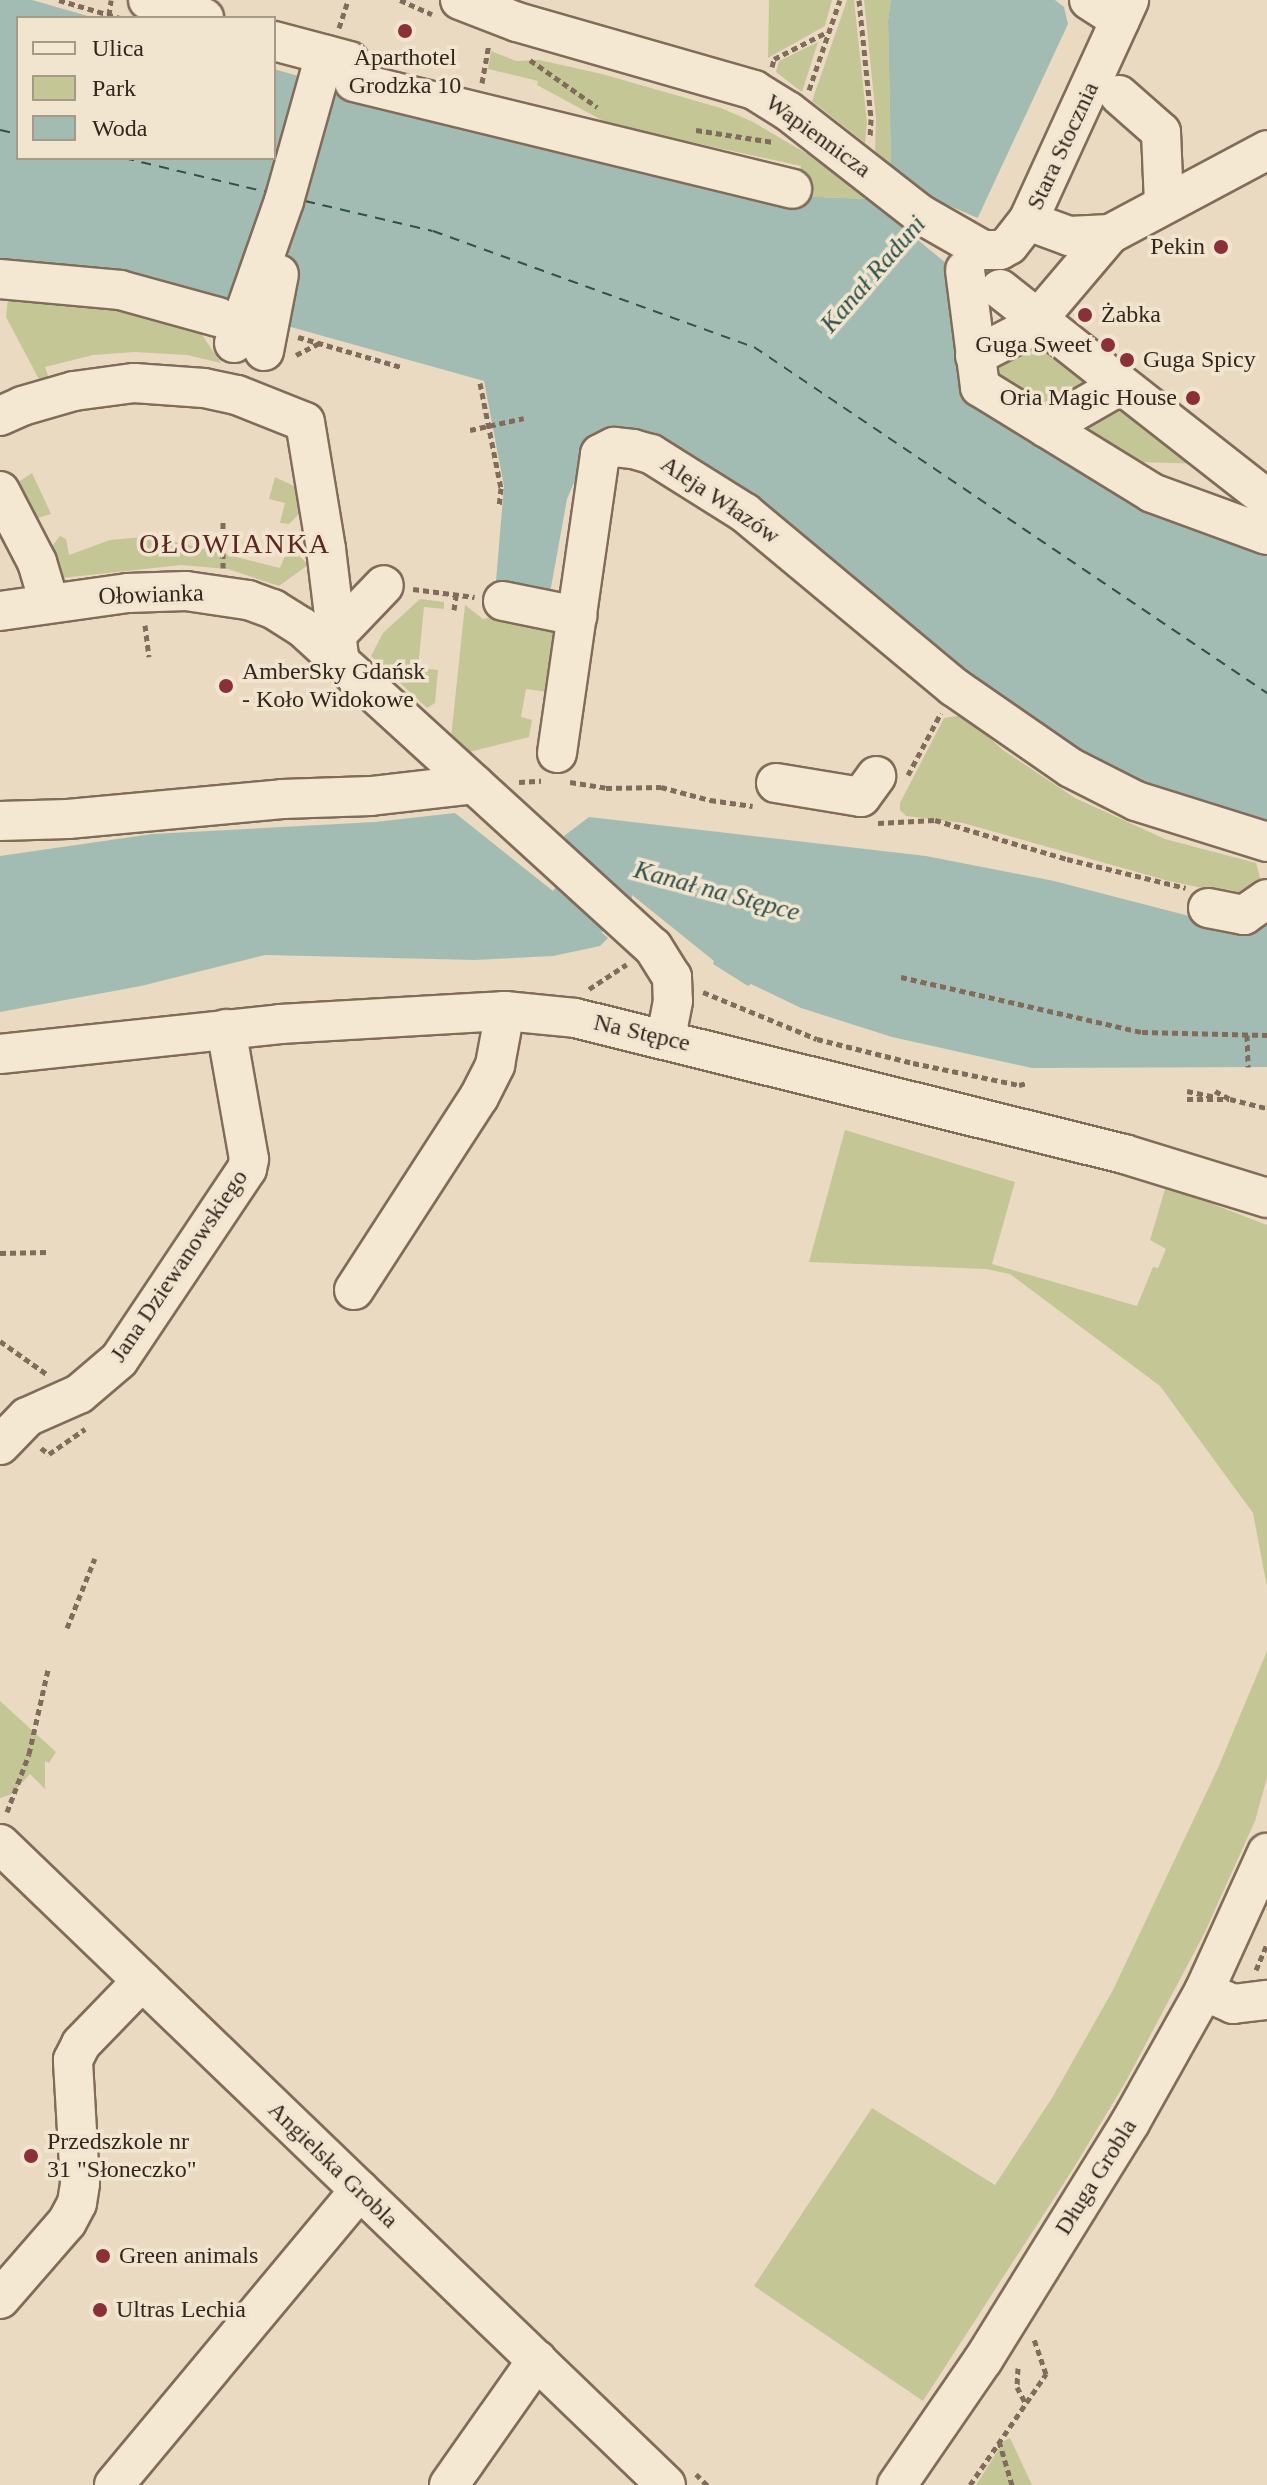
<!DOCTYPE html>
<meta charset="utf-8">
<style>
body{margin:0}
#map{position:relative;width:1267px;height:2485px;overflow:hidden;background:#eadac1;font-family:"Times New Roman",serif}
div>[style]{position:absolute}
.green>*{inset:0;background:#c5c696}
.water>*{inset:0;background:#a3bcb3}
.pier>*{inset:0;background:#eadac1}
.ferry>*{height:2px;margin-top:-1px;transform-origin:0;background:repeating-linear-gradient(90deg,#2e514c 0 10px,transparent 0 18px)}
.path>*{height:5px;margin-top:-2.5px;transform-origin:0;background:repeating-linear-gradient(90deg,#816b5a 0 6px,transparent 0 10px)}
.roads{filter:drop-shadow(2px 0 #816b5a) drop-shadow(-2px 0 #816b5a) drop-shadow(0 2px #816b5a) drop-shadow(0 -2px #816b5a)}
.minor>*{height:38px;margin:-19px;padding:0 19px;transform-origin:19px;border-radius:19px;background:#f5e8d3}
.dots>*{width:22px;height:22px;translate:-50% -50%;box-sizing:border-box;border:4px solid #f2e5d0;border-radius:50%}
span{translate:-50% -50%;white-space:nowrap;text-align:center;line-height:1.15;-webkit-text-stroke:7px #f2e5d0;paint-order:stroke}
.poi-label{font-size:24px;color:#32261d}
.right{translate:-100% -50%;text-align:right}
.left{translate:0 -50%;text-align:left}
.street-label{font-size:24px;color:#32261d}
.water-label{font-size:26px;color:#2e514c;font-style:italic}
.quarter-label{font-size:28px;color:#5b2720;letter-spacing:2px}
.legend{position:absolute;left:16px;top:16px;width:260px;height:144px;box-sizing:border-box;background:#f2e5d0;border:2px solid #a59988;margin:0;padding:10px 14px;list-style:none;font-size:24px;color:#32261d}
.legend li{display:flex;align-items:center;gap:16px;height:40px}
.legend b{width:40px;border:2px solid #a59988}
</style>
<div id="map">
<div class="green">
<div style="clip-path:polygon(769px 0,832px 0,825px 26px,768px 58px)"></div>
<div style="clip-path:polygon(847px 0,854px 0,867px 122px,865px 143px,812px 101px)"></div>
<div style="clip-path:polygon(864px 0,891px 0,888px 20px,891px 165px,875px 151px,876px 118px)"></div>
<div style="clip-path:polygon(818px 42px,802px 92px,776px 72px,779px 61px)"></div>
<div style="clip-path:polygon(491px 51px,516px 61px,539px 60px,602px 74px,721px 108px,753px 122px,809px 155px,868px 199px,795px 196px,801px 166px,609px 124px,537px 85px,538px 81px,488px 69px)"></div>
<div style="clip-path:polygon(9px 287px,188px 314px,221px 363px,187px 355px,134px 352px,93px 355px,45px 367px,51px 384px,43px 387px,6px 317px)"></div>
<div style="clip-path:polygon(1037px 335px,1104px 386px,1057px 411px,998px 374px,993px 359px)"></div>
<div style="clip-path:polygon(1116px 397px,1204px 464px,1137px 462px,1071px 421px)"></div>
<div style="clip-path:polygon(32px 473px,51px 514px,38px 518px,25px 512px,16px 492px,20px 481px)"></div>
<div style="clip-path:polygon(275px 477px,294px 486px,300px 513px,289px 524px,280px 523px,285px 503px,269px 499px)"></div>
<div style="clip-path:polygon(60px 536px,66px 539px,69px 555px,110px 540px,143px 537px,181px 543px,280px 568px,287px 550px,298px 554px,308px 565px,279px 586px,228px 569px,181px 565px,62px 578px,56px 573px,49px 550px)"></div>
<div style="clip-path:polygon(420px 599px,444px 602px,444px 609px,424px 607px,418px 668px,438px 670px,435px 703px,427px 708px,371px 656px,383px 633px)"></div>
<div style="clip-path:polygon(465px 605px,483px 619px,502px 615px,564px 622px,556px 693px,526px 689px,521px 717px,532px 720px,529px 737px,465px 753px,451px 738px)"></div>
<div style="clip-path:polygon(964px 715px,1003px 750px,1075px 798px,1165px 839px,1256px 863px,1261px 881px,1267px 888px,1237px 896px,1238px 893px,1227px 889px,1226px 893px,1169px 881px,963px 823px,906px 816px,900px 810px,900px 803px,944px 718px)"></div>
<div style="clip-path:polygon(845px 1130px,1015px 1182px,992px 1264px,1137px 1306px,1153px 1267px,1158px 1268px,1166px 1249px,1150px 1240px,1166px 1186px,1267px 1225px,1267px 1587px,1253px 1513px,1160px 1386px,1010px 1274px,986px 1269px,809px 1262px)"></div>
<div style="clip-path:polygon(1267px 1651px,1267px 1778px,1255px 1821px,1204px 1934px,1125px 2083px,1073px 2169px,923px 2401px,754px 2286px,872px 2108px,995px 2185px,1052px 2098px,1113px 1990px,1218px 1768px)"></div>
<div style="clip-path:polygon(0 1701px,56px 1752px,49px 1763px,45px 1761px,45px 1789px,30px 1774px,12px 1794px,0 1798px)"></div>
<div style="clip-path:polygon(1010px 2438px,1032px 2485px,976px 2485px,1004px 2441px)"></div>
</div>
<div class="water">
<div style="clip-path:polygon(0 0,32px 0,95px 18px,18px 18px,18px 158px,274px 158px,274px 69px,361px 94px,795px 196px,868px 199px,891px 165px,888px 20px,891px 0,1055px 0,1064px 7px,1068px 24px,966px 243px,971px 399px,1267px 552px,1267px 831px,1074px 762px,623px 436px,594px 435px,567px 499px,550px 593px,496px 581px,504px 486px,484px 381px,280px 324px,0 271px)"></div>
<div style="clip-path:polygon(455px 813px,553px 891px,579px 856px,564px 836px,589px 817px,926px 856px,1054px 881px,1220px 924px,1267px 914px,1267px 1067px,1032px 1068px,892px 1037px,801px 1008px,751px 984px,748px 986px,713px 964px,714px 961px,632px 895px,632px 901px,606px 931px,601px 932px,608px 938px,600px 946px,553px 956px,475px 960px,265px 955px,141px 986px,0 1012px,0 856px,152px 834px,375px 822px)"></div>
</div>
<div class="pier">
<div style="clip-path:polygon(891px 165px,936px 200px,980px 219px,952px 268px,868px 199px)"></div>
</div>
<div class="ferry">
<div style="left:0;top:130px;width:18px;rotate:13deg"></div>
<div style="left:124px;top:158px;width:147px;rotate:13.4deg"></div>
<div style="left:305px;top:201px;width:131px;rotate:13.2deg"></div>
<div style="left:433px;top:231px;width:341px;rotate:19.9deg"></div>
<div style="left:754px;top:347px;width:619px;rotate:34deg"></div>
</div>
<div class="path">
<div style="left:59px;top:0;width:64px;rotate:16.4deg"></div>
<div style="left:400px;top:0;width:35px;rotate:24deg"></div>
<div style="left:859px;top:0;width:120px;rotate:84.2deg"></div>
<div style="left:871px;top:119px;width:18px;rotate:93deg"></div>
<div style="left:109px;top:15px;width:15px;rotate:-82deg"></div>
<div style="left:339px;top:28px;width:29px;rotate:-72deg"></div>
<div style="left:530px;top:60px;width:82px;rotate:35deg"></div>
<div style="left:772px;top:67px;width:8px;rotate:-76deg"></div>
<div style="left:774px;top:59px;width:62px;rotate:-27deg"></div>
<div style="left:482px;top:83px;width:39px;rotate:-80deg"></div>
<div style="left:809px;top:90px;width:95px;rotate:-71deg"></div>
<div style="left:696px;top:130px;width:78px;rotate:8.9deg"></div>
<div style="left:298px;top:337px;width:107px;rotate:16.2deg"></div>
<div style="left:296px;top:355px;width:27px;rotate:-27deg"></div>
<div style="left:480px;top:383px;width:107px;rotate:78.7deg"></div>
<div style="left:501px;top:488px;width:18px;rotate:96deg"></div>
<div style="left:470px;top:430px;width:55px;rotate:-12.5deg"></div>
<div style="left:223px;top:568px;width:47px;rotate:-90deg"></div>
<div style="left:413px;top:589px;width:62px;rotate:7.5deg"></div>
<div style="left:454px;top:610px;width:15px;rotate:-82deg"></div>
<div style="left:145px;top:625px;width:32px;rotate:83deg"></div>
<div style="left:908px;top:775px;width:70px;rotate:-62deg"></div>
<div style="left:519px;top:782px;width:22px;rotate:-3deg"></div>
<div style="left:570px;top:782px;width:36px;rotate:9deg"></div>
<div style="left:606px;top:788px;width:55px;rotate:-1deg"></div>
<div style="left:661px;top:787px;width:51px;rotate:14.9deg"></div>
<div style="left:710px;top:800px;width:43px;rotate:7.9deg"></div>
<div style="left:878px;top:823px;width:57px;rotate:-3deg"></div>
<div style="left:935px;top:820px;width:138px;rotate:16.5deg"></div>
<div style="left:1067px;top:859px;width:122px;rotate:13.7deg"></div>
<div style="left:901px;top:977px;width:247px;rotate:12.9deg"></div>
<div style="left:1142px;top:1032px;width:125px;rotate:1.4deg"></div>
<div style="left:589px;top:989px;width:45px;rotate:-33.3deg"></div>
<div style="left:703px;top:992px;width:123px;rotate:22.4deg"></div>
<div style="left:817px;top:1039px;width:99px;rotate:14deg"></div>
<div style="left:913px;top:1063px;width:108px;rotate:11.7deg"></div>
<div style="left:1019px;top:1085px;width:8px;rotate:-14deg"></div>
<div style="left:1247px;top:1035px;width:32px;rotate:88deg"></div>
<div style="left:1187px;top:1091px;width:29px;rotate:12deg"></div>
<div style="left:1215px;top:1091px;width:17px;rotate:28deg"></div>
<div style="left:1230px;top:1099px;width:38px;rotate:14deg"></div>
<div style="left:1187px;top:1099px;width:42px"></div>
<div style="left:0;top:1253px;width:47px;rotate:-1.2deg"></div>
<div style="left:0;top:1341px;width:59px;rotate:35.3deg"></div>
<div style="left:41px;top:1448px;width:10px;rotate:37deg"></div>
<div style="left:49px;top:1454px;width:44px;rotate:-34.8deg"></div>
<div style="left:67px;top:1628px;width:75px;rotate:-68.2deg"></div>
<div style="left:7px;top:1812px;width:62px;rotate:-69.2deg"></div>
<div style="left:29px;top:1754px;width:86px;rotate:-77.3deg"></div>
<div style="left:1256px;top:1970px;width:28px;rotate:-67deg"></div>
<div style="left:1018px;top:2368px;width:19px;rotate:93deg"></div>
<div style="left:1017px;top:2387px;width:17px;rotate:62deg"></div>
<div style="left:999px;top:2441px;width:46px;rotate:73.5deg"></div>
<div style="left:696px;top:2474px;width:16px;rotate:45deg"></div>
<div style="left:970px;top:2485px;width:135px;rotate:-55.6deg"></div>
<div style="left:1046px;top:2374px;width:37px;rotate:-109deg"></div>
</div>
<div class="roads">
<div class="minor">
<div style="left:148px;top:0;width:59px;rotate:17.8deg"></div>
<div style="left:460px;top:0;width:61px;rotate:21.1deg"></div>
<div style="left:517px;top:22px;width:247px;rotate:16deg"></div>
<div style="left:754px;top:90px;width:40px;rotate:32deg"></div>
<div style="left:788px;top:111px;width:167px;rotate:38deg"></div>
<div style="left:920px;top:214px;width:73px;rotate:29.7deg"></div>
<div style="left:983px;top:250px;width:17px"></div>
<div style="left:1000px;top:250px;width:10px;rotate:-29deg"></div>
<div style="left:1009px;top:245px;width:31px;rotate:-52deg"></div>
<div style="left:1028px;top:221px;width:243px;rotate:-65.4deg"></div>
<div style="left:1089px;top:0;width:37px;rotate:33deg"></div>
<div style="left:274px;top:41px;width:78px;rotate:14.9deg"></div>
<div style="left:354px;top:82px;width:451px;rotate:13.7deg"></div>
<div style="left:1119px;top:95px;width:56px;rotate:41.4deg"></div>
<div style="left:1161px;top:132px;width:72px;rotate:87.6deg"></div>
<div style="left:1028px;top:221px;width:44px;rotate:20.1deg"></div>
<div style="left:1069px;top:236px;width:41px;rotate:-2.8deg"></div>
<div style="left:1110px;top:234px;width:178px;rotate:-28.1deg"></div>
<div style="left:965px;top:270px;width:118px;rotate:82.7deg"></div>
<div style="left:980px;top:387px;width:202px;rotate:31.6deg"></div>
<div style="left:1152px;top:493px;width:122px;rotate:20.1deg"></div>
<div style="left:0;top:279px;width:121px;rotate:5.2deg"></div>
<div style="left:120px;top:290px;width:102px;rotate:15.4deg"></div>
<div style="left:1000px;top:289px;width:129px;rotate:38.4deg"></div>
<div style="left:234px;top:343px;width:151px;rotate:-70.6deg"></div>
<div style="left:284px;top:201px;width:152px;rotate:-74.3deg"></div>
<div style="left:264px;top:351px;width:78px;rotate:-79deg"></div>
<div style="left:975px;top:356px;width:63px;rotate:-27.4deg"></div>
<div style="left:1031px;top:327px;width:122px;rotate:-49.7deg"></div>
<div style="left:1118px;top:382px;width:189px;rotate:38.1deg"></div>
<div style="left:0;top:416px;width:24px;rotate:-24deg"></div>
<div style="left:22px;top:406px;width:54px;rotate:-16.1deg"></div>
<div style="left:74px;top:391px;width:61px;rotate:-7.6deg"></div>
<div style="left:134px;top:383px;width:70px;rotate:4.1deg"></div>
<div style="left:204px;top:388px;width:34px;rotate:12deg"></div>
<div style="left:237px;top:395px;width:73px;rotate:21.7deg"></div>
<div style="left:305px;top:422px;width:129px;rotate:80.6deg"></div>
<div style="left:326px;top:549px;width:109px;rotate:83.1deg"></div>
<div style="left:1046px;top:428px;width:86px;rotate:-29.8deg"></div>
<div style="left:0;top:491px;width:80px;rotate:62.5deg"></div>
<div style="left:37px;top:562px;width:42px;rotate:73.3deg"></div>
<div style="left:503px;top:601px;width:76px;rotate:11.5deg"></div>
<div style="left:0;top:611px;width:129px;rotate:-8deg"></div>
<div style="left:128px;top:593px;width:58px;rotate:-2deg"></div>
<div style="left:186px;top:591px;width:63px;rotate:8.3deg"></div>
<div style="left:248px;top:600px;width:27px;rotate:20deg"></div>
<div style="left:273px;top:609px;width:34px;rotate:32deg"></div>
<div style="left:302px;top:627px;width:475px;rotate:42.4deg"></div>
<div style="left:653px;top:947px;width:36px;rotate:58deg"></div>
<div style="left:672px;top:977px;width:24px;rotate:88deg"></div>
<div style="left:673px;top:1001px;width:38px;rotate:101deg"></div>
<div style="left:338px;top:633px;width:66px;rotate:-46.2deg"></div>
<div style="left:557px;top:753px;width:302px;rotate:-81.8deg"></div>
<div style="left:600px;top:454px;width:16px;rotate:-27deg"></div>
<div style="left:614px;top:447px;width:19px;rotate:6deg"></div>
<div style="left:633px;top:449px;width:19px;rotate:16deg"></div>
<div style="left:651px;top:454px;width:111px;rotate:32.1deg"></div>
<div style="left:745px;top:513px;width:272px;rotate:39.8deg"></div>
<div style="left:954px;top:687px;width:142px;rotate:34.7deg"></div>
<div style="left:1071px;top:768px;width:73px;rotate:26.9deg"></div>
<div style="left:1136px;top:801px;width:137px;rotate:17.4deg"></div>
<div style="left:776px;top:783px;width:86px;rotate:9.4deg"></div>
<div style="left:861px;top:797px;width:26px;rotate:-54deg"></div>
<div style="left:0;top:821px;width:68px;rotate:-1.7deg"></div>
<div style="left:68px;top:819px;width:215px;rotate:-5.3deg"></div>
<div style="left:282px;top:799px;width:89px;rotate:-1.9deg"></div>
<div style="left:371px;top:796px;width:104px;rotate:-6.6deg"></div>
<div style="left:1208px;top:908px;width:37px;rotate:11deg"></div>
<div style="left:1244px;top:915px;width:28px;rotate:-35deg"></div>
<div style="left:0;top:1054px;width:282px;rotate:-6.1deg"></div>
<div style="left:280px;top:1024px;width:225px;rotate:-3.3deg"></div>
<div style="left:505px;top:1011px;width:70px;rotate:5.7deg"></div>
<div style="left:575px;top:1018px;width:566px;rotate:13.91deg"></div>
<div style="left:1124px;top:1154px;width:150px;rotate:17.1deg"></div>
<div style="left:354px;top:1290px;width:230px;rotate:-57.1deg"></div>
<div style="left:479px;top:1097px;width:36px;rotate:-63deg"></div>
<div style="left:495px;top:1065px;width:55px;rotate:-79.5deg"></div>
<div style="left:0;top:1445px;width:39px;rotate:-46deg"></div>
<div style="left:27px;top:1417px;width:57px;rotate:-23.9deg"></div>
<div style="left:79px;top:1394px;width:52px;rotate:-40.4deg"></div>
<div style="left:119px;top:1360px;width:230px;rotate:-56.2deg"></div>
<div style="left:247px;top:1169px;width:10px;rotate:-79deg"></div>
<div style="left:249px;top:1159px;width:132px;rotate:-100deg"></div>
<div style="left:0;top:1844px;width:924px;rotate:43.9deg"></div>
<div style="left:1204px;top:1991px;width:32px;rotate:24deg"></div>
<div style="left:1233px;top:2004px;width:34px;rotate:-7deg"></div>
<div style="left:0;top:2299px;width:102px;rotate:-49deg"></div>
<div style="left:67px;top:2222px;width:21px;rotate:-62deg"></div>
<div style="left:77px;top:2203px;width:20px;rotate:-81deg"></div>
<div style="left:80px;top:2183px;width:123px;rotate:-93.3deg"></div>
<div style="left:73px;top:2060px;width:18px;rotate:-63deg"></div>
<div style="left:81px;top:2044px;width:88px;rotate:-45.9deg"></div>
<div style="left:114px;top:2485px;width:384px;rotate:-50.2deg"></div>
<div style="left:449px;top:2485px;width:153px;rotate:-54.9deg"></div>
<div style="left:897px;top:2485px;width:152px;rotate:-55.5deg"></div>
<div style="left:983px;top:2360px;width:279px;rotate:-58.2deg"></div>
<div style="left:1130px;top:2123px;width:151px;rotate:-60.7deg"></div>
<div style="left:1204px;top:1991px;width:152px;rotate:-65.5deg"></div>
</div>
</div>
<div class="dots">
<div style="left:405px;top:31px;background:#8b2f38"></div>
<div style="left:1221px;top:247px;background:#8b2f38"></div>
<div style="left:1085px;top:315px;background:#8b2f38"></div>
<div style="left:1108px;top:345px;background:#8b2f38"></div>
<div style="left:1127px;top:360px;background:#8b2f38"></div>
<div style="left:1193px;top:398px;background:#8b2f38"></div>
<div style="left:226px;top:686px;background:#8b2f38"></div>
<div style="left:31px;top:2156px;background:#8b2f38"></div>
<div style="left:103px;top:2256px;background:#8b2f38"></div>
<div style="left:100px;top:2310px;background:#8b2f38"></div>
</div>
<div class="poi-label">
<span style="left:405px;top:72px">Aparthotel<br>Grodzka 10</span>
<span class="right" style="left:1205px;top:247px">Pekin</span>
<span class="left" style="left:1101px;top:315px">Żabka</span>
<span class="right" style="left:1092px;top:345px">Guga Sweet</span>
<span class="left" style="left:1143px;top:360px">Guga Spicy</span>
<span class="right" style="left:1177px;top:398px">Oria Magic House</span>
<span class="left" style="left:242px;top:686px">AmberSky Gdańsk<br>- Koło Widokowe</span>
<span class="left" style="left:47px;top:2156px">Przedszkole nr<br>31 "Słoneczko"</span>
<span class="left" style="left:119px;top:2256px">Green animals</span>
<span class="left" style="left:116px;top:2310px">Ultras Lechia</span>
</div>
<div class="street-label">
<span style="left:818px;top:136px;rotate:36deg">Wapiennicza</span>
<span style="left:1063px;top:146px;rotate:-65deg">Stara Stocznia</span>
<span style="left:720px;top:500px;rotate:34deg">Aleja Włazów</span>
<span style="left:151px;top:595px;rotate:-2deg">Ołowianka</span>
<span style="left:642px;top:1033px;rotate:13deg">Na Stępce</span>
<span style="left:179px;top:1266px;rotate:-56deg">Jana Dziewanowskiego</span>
<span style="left:333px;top:2165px;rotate:44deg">Angielska Grobla</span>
<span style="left:1096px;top:2177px;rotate:-58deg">Długa Grobla</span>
</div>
<div class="water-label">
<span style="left:873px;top:274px;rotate:-49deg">Kanał Raduni</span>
<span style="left:717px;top:891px;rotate:15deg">Kanał na Stępce</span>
</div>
<div class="quarter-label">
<span style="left:235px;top:544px">OŁOWIANKA</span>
</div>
<ul class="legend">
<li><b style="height:10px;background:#f5e8d3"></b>Ulica</li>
<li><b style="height:22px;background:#c5c696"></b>Park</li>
<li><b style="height:22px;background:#a3bcb3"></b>Woda</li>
</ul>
</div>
